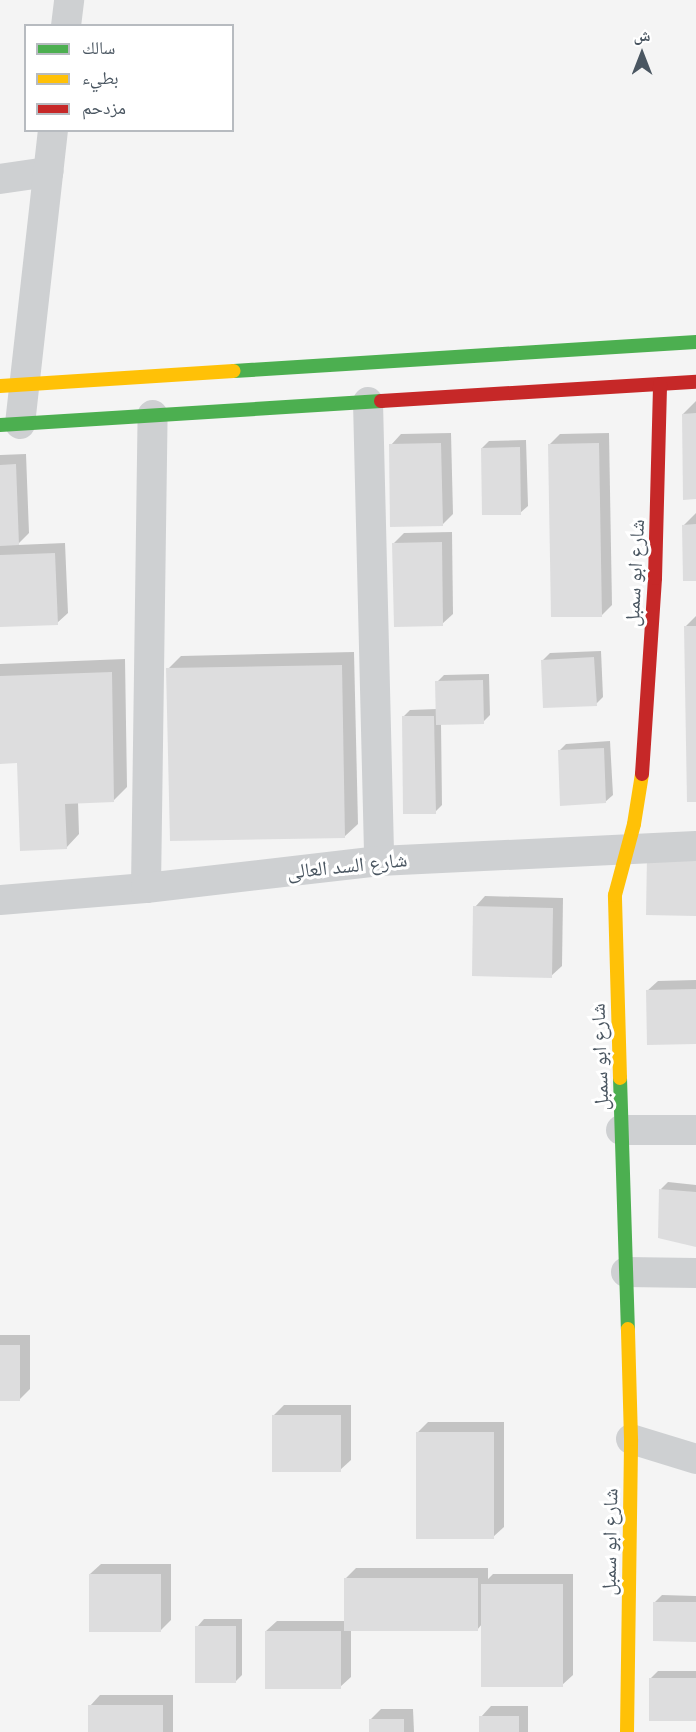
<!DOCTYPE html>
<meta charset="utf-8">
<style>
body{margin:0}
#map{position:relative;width:696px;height:1732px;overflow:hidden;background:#f4f4f4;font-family:Poppins,"Noto Naskh Arabic",sans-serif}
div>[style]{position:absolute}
.shadow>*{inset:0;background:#0003}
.building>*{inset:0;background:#ddddde}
.street>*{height:30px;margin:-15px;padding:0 15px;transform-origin:15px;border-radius:15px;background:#ced0d2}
.fast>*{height:14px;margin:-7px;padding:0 7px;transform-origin:7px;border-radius:7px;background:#4caf50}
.slow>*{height:14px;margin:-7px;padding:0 7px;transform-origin:7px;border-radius:7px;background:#ffc107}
.jam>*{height:14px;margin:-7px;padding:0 7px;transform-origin:7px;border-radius:7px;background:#c62828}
span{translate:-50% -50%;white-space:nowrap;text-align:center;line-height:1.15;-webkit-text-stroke:6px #fff;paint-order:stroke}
.street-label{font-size:20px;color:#4a5661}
.legend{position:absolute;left:24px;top:24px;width:210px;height:108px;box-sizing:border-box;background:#fff;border:2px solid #b7bbc0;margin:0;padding:8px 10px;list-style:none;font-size:18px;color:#4a5661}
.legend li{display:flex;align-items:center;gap:12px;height:30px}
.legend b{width:30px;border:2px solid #b7bbc0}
.north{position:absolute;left:612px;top:24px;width:60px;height:60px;-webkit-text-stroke:4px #fff;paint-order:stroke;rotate:0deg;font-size:16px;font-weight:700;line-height:24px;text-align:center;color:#4a5661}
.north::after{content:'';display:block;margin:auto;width:21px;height:27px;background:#4a5661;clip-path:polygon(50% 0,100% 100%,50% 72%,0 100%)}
</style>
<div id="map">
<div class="shadow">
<div style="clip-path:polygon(696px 401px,696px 498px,683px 414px)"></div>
<div style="clip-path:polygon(451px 433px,453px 514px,442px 525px,391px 445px,401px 434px)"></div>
<div style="clip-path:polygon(609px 433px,612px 605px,602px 615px,549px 445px,560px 434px)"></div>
<div style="clip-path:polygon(526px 440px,528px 506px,520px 513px,482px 448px,489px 441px)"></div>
<div style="clip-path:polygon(26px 454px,29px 533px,17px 545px,65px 543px,68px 613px,57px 623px,0 626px,0 455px)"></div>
<div style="clip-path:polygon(696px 513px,696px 580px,684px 525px)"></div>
<div style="clip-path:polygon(452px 532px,453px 614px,442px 624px,393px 544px,404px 533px)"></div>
<div style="clip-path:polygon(696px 616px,696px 801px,686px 626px)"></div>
<div style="clip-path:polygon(601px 651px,603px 697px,596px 704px,542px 661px,550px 653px)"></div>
<div style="clip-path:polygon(354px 652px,358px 824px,344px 837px,168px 669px,181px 656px)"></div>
<div style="clip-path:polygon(125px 659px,127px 787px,114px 800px,78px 802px,79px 834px,66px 848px,18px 762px,0 762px,0 664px)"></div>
<div style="clip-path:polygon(489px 674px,490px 715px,483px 722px,441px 723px,442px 805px,435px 812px,403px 717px,410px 710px,437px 709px,437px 682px,444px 675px)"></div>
<div style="clip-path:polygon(610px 741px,613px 795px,605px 802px,559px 751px,566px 744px)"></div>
<div style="clip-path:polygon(485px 896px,563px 898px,562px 966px,551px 976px,475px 907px)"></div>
<div style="clip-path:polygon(696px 980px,696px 1042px,647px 991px,658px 981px)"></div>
<div style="clip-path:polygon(668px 1182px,696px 1185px,696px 1246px,661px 1189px)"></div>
<div style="clip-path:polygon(0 1335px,30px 1335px,30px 1389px,20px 1399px,0 1399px)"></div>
<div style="clip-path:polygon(284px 1405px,351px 1405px,351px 1460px,340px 1470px,273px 1416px)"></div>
<div style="clip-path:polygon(428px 1422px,504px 1422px,504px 1527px,493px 1537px,418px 1432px)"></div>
<div style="clip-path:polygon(101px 1564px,171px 1564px,171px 1620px,160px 1631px,90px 1574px)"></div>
<div style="clip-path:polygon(356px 1568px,488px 1568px,488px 1579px,493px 1574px,573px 1574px,573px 1675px,562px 1685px,482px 1624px,477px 1630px,351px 1630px,351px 1677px,340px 1687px,266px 1631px,277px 1621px,346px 1621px,346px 1578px)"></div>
<div style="clip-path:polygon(662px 1595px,696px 1596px,696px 1640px,655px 1602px)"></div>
<div style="clip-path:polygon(204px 1619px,242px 1619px,242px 1675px,235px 1682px,197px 1627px)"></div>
<div style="clip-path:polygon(658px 1671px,696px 1671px,696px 1720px,651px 1678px)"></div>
<div style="clip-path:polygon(100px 1695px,173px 1695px,173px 1732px,90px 1732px,90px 1706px)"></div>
<div style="clip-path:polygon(491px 1706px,528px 1706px,528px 1732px,481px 1732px,481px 1717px)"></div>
<div style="clip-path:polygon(381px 1709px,413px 1709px,414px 1732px,371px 1732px,371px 1719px)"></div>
</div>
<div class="building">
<div style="clip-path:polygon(696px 413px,696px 499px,683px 500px,682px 414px)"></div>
<div style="clip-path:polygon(441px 443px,443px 526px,390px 527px,389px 444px)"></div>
<div style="clip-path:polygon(599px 443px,602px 617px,551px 617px,548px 444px)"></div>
<div style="clip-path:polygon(520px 447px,521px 515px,482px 515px,481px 448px)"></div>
<div style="clip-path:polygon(16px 464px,19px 545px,0 546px,0 465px)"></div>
<div style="clip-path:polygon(696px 524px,696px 581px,683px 581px,682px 525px)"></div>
<div style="clip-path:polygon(442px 542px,443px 626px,394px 627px,392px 543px)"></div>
<div style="clip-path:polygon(55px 553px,58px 625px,0 627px,0 555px)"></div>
<div style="clip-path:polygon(684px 626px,696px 626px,696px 802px,687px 802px)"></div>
<div style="clip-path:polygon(594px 657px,597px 706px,543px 708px,541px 660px)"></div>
<div style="clip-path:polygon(342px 665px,345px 838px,170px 841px,166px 668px)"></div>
<div style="clip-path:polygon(112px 672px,114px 802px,65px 804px,67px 849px,20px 851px,17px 763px,0 764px,0 676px)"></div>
<div style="clip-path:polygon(483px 680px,484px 724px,436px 725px,435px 681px)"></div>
<div style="clip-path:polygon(402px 716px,434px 716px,436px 814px,403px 814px)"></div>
<div style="clip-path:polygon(604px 748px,606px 803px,560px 806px,558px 750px)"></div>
<div style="clip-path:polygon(647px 855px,696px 856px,696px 916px,646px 915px)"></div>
<div style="clip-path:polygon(473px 906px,553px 908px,552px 978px,472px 976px)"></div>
<div style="clip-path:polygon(696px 989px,696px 1044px,647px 1045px,646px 990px)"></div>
<div style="clip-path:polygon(659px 1189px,696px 1192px,696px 1247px,658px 1238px)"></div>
<div style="clip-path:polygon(0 1345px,20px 1345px,20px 1401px,0 1401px)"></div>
<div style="clip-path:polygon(272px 1415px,341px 1415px,341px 1472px,272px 1472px)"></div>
<div style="clip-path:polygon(416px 1432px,494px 1432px,494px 1539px,416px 1539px)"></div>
<div style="clip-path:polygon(89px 1574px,161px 1574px,161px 1632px,89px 1632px)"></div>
<div style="clip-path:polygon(344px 1578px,478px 1578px,478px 1631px,344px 1631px)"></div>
<div style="clip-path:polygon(481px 1584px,563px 1584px,563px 1687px,481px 1687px)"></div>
<div style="clip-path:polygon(653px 1602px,696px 1602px,696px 1642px,653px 1641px)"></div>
<div style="clip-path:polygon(195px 1626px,236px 1626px,236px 1683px,195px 1683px)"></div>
<div style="clip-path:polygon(265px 1631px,341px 1631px,341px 1689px,265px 1689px)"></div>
<div style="clip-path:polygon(649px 1678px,696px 1678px,696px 1721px,649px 1721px)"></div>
<div style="clip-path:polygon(88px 1705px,163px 1705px,163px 1732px,88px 1732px)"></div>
<div style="clip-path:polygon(479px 1716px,519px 1716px,519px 1732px,479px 1732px)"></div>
<div style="clip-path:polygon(369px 1719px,404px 1719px,404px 1732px,369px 1732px)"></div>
</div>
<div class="street">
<div style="left:66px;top:26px;width:26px;rotate:-83deg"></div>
<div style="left:0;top:179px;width:49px;rotate:-8.3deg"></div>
<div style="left:368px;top:402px;width:459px;rotate:88.6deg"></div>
<div style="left:20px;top:424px;width:296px;rotate:-83.6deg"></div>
<div style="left:146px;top:888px;width:473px;rotate:-89.2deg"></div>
<div style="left:0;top:900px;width:146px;rotate:-4.7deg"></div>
<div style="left:146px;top:888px;width:235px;rotate:-6.6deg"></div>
<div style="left:379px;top:861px;width:317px;rotate:-2.7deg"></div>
<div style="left:621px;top:1130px;width:75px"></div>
<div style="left:626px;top:1272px;width:70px;rotate:0.8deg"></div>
<div style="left:631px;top:1439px;width:68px;rotate:17.1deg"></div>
</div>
<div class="fast">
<div style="left:234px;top:371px;width:463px;rotate:-3.6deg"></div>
<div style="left:0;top:425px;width:382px;rotate:-3.6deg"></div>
<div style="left:620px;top:1078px;width:251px;rotate:88.2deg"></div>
</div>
<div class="slow">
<div style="left:0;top:386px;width:234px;rotate:-3.7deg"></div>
<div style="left:620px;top:1078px;width:183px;rotate:-91.6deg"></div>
<div style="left:615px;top:895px;width:73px;rotate:-75deg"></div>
<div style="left:634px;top:824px;width:51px;rotate:-80.9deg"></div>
<div style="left:627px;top:1732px;width:293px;rotate:-89.2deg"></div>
<div style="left:631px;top:1439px;width:110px;rotate:-91.6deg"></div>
</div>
<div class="jam">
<div style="left:381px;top:401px;width:316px;rotate:-3.5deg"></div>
<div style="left:642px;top:774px;width:196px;rotate:-86.2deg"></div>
<div style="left:655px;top:578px;width:194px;rotate:-88.5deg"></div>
</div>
<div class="street-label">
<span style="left:635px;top:573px;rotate:-87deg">شارع ابو سمبل</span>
<span style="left:347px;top:866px;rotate:-6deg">شارع السد العالى</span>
<span style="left:600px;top:1057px;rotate:-92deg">شارع ابو سمبل</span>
<span style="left:610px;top:1542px;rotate:-89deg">شارع ابو سمبل</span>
</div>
<ul class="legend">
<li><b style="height:8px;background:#4caf50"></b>سالك</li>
<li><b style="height:8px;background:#ffc107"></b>بطيء</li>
<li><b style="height:8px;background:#c62828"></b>مزدحم</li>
</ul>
<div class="north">ش</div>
</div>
